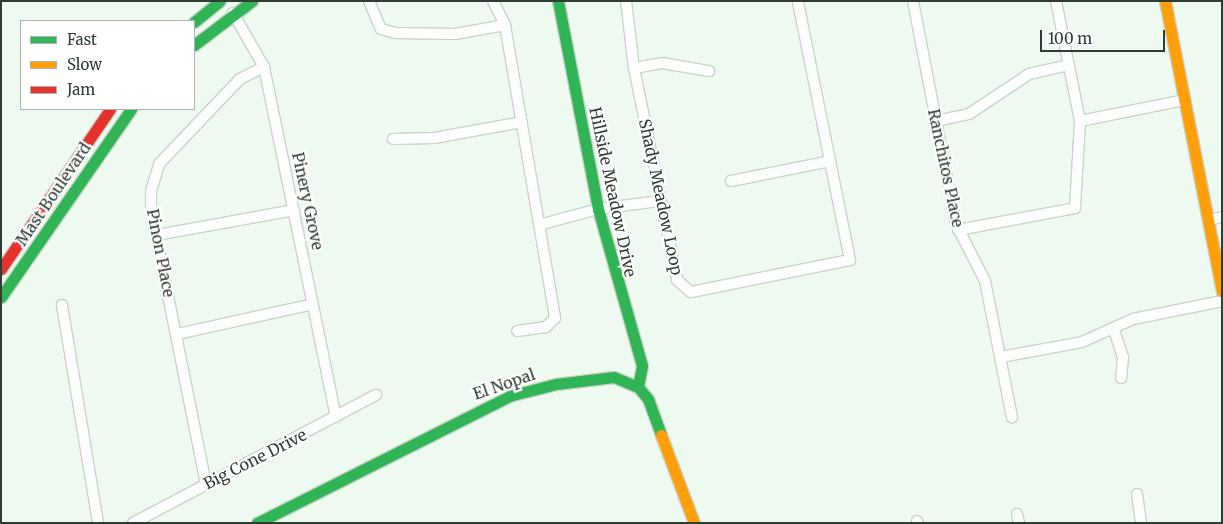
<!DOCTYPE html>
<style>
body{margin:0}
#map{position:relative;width:1223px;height:524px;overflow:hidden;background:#eefaf0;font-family:Merriweather,serif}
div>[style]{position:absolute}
.roads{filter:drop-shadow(1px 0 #c8d4ca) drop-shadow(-1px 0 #c8d4ca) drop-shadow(0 1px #c8d4ca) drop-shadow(0 -1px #c8d4ca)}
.street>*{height:10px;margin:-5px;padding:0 5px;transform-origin:5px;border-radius:5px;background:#fcfefd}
.fast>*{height:11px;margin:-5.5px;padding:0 5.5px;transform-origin:5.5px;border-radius:5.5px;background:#30b455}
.slow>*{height:11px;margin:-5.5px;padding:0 5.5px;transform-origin:5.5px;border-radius:5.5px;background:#ff9f0a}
.jam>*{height:11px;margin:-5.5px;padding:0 5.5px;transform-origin:5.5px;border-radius:5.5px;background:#e5322d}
span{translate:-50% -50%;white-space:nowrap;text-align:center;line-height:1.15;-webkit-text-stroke:4.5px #fff;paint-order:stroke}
.street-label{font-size:16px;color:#303d32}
.frame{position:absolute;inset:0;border:2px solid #303d32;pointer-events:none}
.legend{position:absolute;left:20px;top:20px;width:175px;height:90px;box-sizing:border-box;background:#fff;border:1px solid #acb1ad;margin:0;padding:6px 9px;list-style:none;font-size:15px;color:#303d32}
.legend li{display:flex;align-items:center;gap:10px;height:25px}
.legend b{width:25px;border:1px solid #acb1ad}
.scale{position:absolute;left:1040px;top:30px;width:125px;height:22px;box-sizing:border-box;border:2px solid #303d32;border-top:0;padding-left:6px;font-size:15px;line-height:18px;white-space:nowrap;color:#303d32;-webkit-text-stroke:4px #fff;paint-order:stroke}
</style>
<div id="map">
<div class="roads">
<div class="street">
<div style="left:369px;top:1px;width:30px;rotate:67deg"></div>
<div style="left:381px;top:29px;width:16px;rotate:15deg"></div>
<div style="left:396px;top:33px;width:59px;rotate:1deg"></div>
<div style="left:455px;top:34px;width:51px;rotate:-10.2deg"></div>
<div style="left:493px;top:1px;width:27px;rotate:63deg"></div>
<div style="left:505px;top:25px;width:297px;rotate:80.3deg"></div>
<div style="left:555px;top:318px;width:13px;rotate:135deg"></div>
<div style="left:546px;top:327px;width:29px;rotate:172deg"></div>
<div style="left:626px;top:1px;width:67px;rotate:83.2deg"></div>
<div style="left:634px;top:68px;width:216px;rotate:78.5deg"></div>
<div style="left:677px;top:280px;width:18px;rotate:41deg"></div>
<div style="left:691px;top:292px;width:162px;rotate:-11.4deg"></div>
<div style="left:850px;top:260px;width:264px;rotate:-101.4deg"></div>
<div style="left:913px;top:1px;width:227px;rotate:79.1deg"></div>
<div style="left:956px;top:224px;width:64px;rotate:63deg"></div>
<div style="left:985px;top:281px;width:139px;rotate:78.8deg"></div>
<div style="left:233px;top:13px;width:62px;rotate:60.1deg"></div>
<div style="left:264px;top:67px;width:357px;rotate:78.4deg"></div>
<div style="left:634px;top:68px;width:28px;rotate:-10deg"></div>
<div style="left:662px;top:63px;width:48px;rotate:9.7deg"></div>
<div style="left:936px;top:121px;width:34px;rotate:-12deg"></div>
<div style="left:969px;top:114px;width:72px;rotate:-33.7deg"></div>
<div style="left:1029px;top:74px;width:41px;rotate:-12.7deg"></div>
<div style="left:1080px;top:121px;width:106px;rotate:-11.4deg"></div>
<div style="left:393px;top:139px;width:41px;rotate:-1.4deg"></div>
<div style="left:434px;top:138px;width:89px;rotate:-10.3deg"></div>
<div style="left:731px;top:181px;width:101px;rotate:-11.4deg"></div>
<div style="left:1208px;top:220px;width:14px;rotate:-12deg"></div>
<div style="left:539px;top:225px;width:61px;rotate:-15.2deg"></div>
<div style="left:598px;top:209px;width:63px;rotate:-7.4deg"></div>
<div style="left:958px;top:230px;width:119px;rotate:-10.6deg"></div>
<div style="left:1075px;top:208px;width:87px;rotate:-86.7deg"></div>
<div style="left:1080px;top:121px;width:122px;rotate:-101.3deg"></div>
<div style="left:157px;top:235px;width:139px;rotate:-10.3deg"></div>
<div style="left:62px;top:305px;width:221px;rotate:80.6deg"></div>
<div style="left:1114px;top:330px;width:28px;rotate:72deg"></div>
<div style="left:1123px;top:357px;width:21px;rotate:95deg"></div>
<div style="left:177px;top:334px;width:139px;rotate:-12.4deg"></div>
<div style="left:1001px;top:357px;width:82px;rotate:-10.5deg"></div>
<div style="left:1082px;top:342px;width:56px;rotate:-24.3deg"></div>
<div style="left:1133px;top:319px;width:91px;rotate:-11.4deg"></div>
<div style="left:206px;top:484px;width:278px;rotate:-101.4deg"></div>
<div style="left:151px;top:211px;width:20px;rotate:-90deg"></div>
<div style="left:151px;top:191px;width:28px;rotate:-73deg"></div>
<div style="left:159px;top:164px;width:117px;rotate:-46.4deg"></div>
<div style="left:240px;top:79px;width:27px;rotate:-27deg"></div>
<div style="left:1137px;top:494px;width:29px;rotate:82deg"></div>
<div style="left:1017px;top:514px;width:9px;rotate:77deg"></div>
<div style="left:917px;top:521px;width:2px;rotate:63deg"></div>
<div style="left:133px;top:523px;width:275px;rotate:-27.8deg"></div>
</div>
<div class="fast">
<div style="left:558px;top:1px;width:212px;rotate:79.1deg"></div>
<div style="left:598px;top:209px;width:163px;rotate:74.3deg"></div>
<div style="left:642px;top:366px;width:21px;rotate:101deg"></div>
<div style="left:194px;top:22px;width:33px;rotate:-39deg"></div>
<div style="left:194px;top:45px;width:73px;rotate:-37.2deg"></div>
<div style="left:1px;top:297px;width:229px;rotate:-55.3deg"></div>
<div style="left:257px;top:523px;width:282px;rotate:-26.7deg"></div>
<div style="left:509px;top:396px;width:49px;rotate:-14.3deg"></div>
<div style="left:556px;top:384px;width:58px;rotate:-6.9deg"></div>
<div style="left:614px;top:377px;width:26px;rotate:23deg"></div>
<div style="left:638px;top:387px;width:16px;rotate:50deg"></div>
<div style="left:648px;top:399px;width:38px;rotate:70deg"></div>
</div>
<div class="slow">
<div style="left:1165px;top:1px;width:296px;rotate:78.9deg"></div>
<div style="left:661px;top:435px;width:94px;rotate:69.4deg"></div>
</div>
<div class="jam">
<div style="left:1px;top:269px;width:194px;rotate:-55.7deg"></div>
</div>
</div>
<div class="street-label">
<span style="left:946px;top:168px;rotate:78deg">Ranchitos Place</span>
<span style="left:613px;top:192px;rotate:78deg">Hillside Meadow Drive</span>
<span style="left:53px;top:194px;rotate:-56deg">Mast Boulevard</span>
<span style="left:661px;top:197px;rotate:78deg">Shady Meadow Loop</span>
<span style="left:308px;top:201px;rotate:78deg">Pinery Grove</span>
<span style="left:161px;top:253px;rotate:79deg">Pinon Place</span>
<span style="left:504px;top:384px;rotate:-19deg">El Nopal</span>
<span style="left:255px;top:459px;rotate:-27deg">Big Cone Drive</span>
</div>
<div class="frame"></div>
<ul class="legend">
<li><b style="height:6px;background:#30b455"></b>Fast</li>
<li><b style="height:6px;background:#ff9f0a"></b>Slow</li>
<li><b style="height:6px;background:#e5322d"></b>Jam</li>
</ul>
<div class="scale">100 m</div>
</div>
